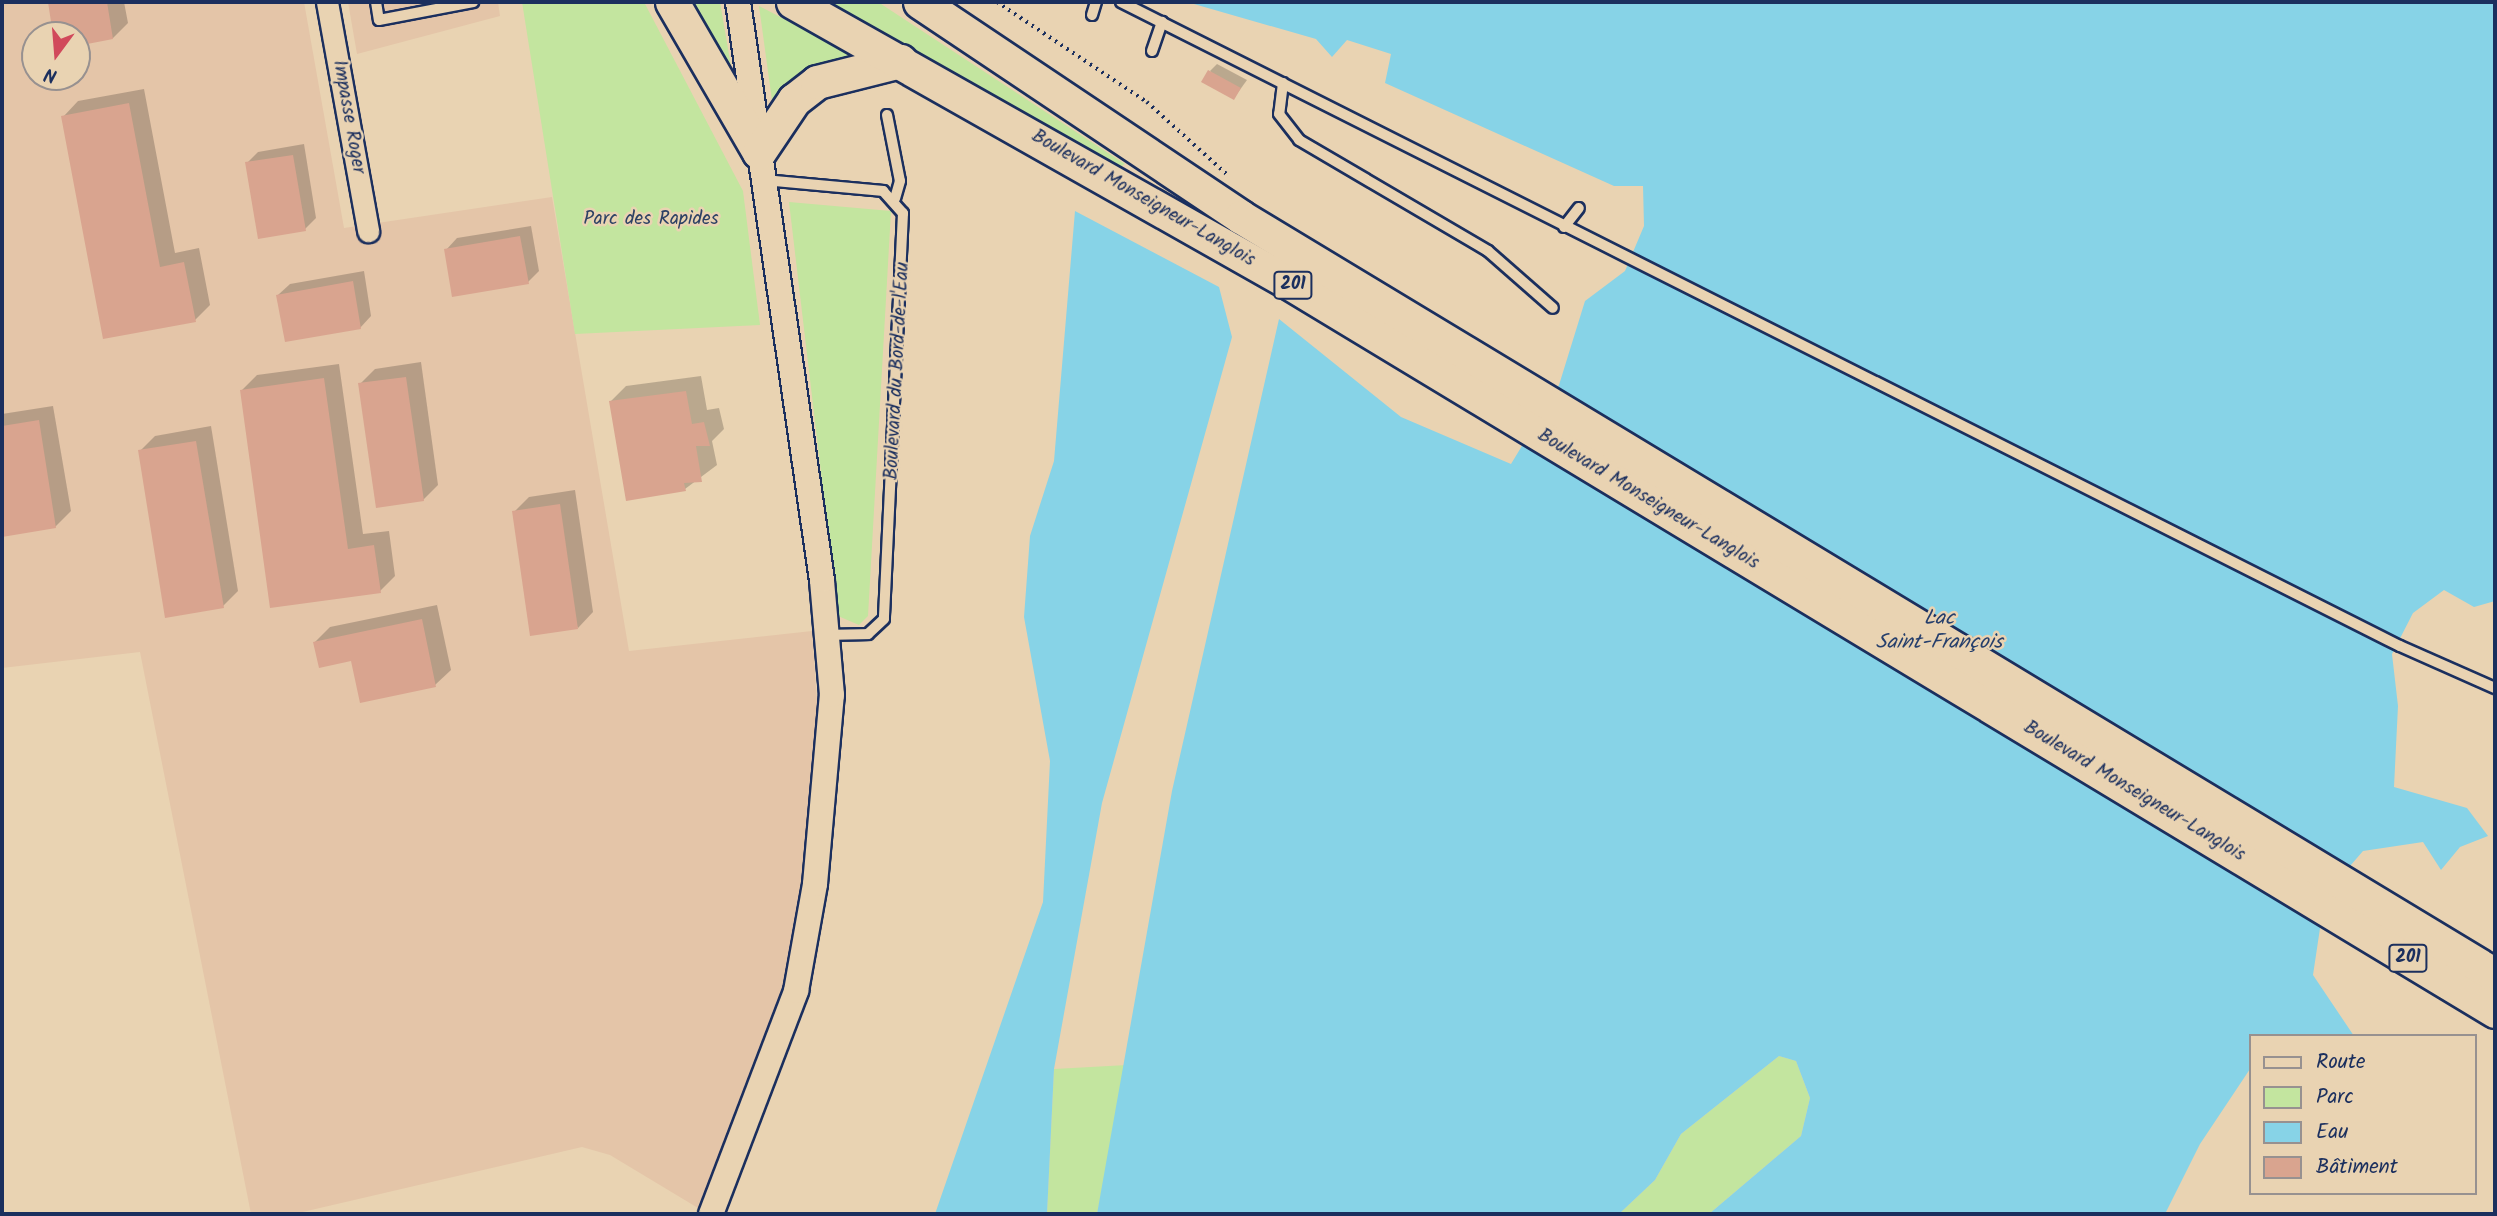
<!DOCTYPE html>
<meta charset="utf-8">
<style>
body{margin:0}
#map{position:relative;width:2497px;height:1216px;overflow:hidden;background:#e9d3b2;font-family:Kalam,sans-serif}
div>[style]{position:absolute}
.built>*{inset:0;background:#e4c5a8}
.green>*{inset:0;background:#c3e59f}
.water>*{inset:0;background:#87d3e7}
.shadow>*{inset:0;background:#0003}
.building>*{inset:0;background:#d9a48f}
.path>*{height:3.5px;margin-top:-1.75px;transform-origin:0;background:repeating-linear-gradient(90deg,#1b2f5e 0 2px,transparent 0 7px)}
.roads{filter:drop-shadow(2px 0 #1b2f5e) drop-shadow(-2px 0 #1b2f5e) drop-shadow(0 2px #1b2f5e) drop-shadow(0 -2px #1b2f5e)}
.service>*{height:10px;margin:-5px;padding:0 5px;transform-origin:5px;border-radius:5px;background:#e9d3b2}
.minor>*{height:21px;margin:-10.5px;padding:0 10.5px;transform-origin:10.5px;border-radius:10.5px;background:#e9d3b2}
.tertiary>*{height:24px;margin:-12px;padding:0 12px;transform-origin:12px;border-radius:12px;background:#e9d3b2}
.trunk>*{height:33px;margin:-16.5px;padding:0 16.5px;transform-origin:16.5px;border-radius:16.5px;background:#e9d3b2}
span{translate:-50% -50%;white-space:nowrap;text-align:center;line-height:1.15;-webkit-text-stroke:5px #e9d3b2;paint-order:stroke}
.shield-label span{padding:2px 5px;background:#e9d3b2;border:2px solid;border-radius:5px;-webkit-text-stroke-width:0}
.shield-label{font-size:18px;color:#1b2f5e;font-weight:700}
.street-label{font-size:19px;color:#1b2f5e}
.park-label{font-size:19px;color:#2c4164}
.water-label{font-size:21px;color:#263f6c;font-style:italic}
.frame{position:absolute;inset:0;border:4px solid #1b2f5e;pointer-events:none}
.legend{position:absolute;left:2249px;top:1034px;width:228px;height:161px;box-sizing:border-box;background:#e9d3b2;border:2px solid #979190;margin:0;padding:9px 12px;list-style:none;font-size:21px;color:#1b2f5e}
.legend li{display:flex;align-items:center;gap:14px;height:35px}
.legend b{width:35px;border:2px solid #979190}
.north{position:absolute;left:21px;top:21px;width:70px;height:70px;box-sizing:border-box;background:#e9d3b2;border:2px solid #979190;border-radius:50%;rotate:196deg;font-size:19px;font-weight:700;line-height:28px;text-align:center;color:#1b2f5e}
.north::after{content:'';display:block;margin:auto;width:24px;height:32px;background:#d1495b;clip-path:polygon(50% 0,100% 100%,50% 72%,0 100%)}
</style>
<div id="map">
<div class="built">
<div style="clip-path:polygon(evenodd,2px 2px,304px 2px,344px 228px,552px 197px,629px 651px,812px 631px,823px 786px,795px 991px,708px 1214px,610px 1155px,582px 1147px,294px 1214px,251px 1214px,140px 652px,2px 668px,2px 2px,35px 35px,77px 35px,77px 77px,35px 77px,35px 35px)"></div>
<div style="clip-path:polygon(348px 2px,498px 2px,500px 16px,357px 54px)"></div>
</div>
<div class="green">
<div style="clip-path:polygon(522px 2px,644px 2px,743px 191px,760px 325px,575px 334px)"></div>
<div style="clip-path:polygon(681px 2px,720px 2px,737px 101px)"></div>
<div style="clip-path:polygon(825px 2px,878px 2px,1125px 164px,1118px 168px)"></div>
<div style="clip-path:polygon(759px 6px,861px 59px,774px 115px)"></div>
<div style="clip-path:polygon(789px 202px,891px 211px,868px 616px,859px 625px,838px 616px)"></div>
<div style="clip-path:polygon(1779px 1056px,1796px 1061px,1810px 1098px,1801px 1136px,1709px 1214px,1619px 1214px,1655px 1180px,1681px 1134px)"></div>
<div style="clip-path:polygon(1127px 1065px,1097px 1214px,1047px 1214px,1054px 1069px)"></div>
</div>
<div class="water">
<div style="clip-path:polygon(1187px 2px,2495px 2px,2495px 601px,2474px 607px,2444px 590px,2413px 613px,2392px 654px,2398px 706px,2394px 787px,2467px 808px,2488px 836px,2460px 847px,2441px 870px,2423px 842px,2363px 851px,2325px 895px,2313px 975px,2354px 1036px,2250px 1036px,2250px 1069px,2200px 1144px,2165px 1214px,1709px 1214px,1801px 1136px,1810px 1098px,1796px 1061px,1779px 1056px,1681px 1134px,1655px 1180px,1619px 1214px,1097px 1214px,1172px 791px,1279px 319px,1401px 417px,1511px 464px,1559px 385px,1585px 301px,1625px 271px,1644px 226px,1643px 186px,1614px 186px,1385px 83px,1391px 54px,1347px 40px,1332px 57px,1316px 39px)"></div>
<div style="clip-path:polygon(1075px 211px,1219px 287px,1232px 337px,1102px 803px,1054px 1069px,1047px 1214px,935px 1214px,1043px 902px,1050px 761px,1024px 617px,1030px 536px,1054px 461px)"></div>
</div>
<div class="shadow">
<div style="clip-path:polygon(49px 2px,124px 2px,128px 23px,113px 38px,77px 44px,77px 35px,55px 35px)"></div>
<div style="clip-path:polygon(1217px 64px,1247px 80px,1234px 98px,1210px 71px)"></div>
<div style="clip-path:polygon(144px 89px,175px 253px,199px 248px,210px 305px,195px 320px,105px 337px,63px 117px,78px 101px)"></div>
<div style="clip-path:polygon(304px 144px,316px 218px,305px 229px,247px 163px,258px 152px)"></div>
<div style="clip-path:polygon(531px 226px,539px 271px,528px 282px,446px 250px,457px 238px)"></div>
<div style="clip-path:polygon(364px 271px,371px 316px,360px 328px,278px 295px,290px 284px)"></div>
<div style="clip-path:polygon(421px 362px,438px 485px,423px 500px,360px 384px,375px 369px)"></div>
<div style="clip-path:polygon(339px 364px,363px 534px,389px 531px,395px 576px,380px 591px,271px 606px,242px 390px,257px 375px)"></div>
<div style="clip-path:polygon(701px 376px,707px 410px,719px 408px,724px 429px,712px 441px,717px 465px,685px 489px,611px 401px,626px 386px)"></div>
<div style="clip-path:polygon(53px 406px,71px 511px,55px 527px,2px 535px,2px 414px)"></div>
<div style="clip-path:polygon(211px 426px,238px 591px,223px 606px,140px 451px,155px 436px)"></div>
<div style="clip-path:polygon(575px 490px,593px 612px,578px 628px,514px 512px,529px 497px)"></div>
<div style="clip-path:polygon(437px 605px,451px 670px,435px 685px,315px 642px,330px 627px)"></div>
</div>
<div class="building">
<div style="clip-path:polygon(48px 2px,107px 2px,113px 39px,77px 46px,77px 35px,53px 35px)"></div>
<div style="clip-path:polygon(1208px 70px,1241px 88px,1234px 100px,1201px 82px)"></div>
<div style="clip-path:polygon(129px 103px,160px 267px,184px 262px,196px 322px,103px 339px,61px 116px)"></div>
<div style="clip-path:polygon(293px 155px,306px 231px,258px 239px,245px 162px)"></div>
<div style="clip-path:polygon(520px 236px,529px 284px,452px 297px,444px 249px)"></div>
<div style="clip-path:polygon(353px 281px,361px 329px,285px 342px,276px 295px)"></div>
<div style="clip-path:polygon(406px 377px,424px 501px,376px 508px,358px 383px)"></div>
<div style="clip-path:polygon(324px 378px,348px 549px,374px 545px,381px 593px,270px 608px,240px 390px)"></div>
<div style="clip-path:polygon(686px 391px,692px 424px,704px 422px,710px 446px,696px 446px,702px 482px,684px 483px,686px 491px,626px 501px,609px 401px)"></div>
<div style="clip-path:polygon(39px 420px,56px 528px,2px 537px,2px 426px)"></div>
<div style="clip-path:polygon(196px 441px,224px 608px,165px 618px,138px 450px)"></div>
<div style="clip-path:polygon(560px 504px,578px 629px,530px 636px,512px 511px)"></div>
<div style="clip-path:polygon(422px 619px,436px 687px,360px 703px,351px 661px,319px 668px,313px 642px)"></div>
</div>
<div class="path">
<div style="left:997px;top:2px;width:180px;rotate:33.7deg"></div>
<div style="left:1147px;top:102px;width:110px;rotate:42.1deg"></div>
</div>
<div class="roads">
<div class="service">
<div style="left:376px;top:2px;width:18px;rotate:81deg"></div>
<div style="left:379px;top:20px;width:96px;rotate:-10.8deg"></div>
<div style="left:1121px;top:2px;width:1432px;rotate:26.73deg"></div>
<div style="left:2400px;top:646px;width:104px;rotate:23.9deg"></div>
<div style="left:1092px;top:15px;width:14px;rotate:-73deg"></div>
<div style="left:1152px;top:51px;width:31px;rotate:-71deg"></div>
<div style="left:1283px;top:83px;width:31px;rotate:97deg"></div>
<div style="left:1279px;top:114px;width:33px;rotate:52deg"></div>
<div style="left:1299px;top:140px;width:219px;rotate:30.4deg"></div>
<div style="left:1488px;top:251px;width:86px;rotate:41.2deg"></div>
<div style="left:887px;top:115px;width:67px;rotate:78.9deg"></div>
<div style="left:900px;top:181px;width:18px;rotate:106deg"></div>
<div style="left:764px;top:180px;width:120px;rotate:5.3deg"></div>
<div style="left:883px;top:191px;width:30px;rotate:48deg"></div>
<div style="left:903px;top:213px;width:406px;rotate:92.7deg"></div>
<div style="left:884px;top:619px;width:22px;rotate:137deg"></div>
<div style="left:868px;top:634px;width:40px;rotate:178.6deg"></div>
<div style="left:1564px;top:227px;width:24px;rotate:-52deg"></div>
</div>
<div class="minor">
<div style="left:327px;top:2px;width:233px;rotate:79.8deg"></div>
</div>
<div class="tertiary">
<div style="left:711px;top:1214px;width:239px;rotate:-69.1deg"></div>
<div style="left:796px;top:991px;width:109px;rotate:-79.9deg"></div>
<div style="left:815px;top:884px;width:190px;rotate:-84.9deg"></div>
<div style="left:832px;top:695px;width:115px;rotate:-95deg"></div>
<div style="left:822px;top:580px;width:584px;rotate:-98.27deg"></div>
</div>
<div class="trunk">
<div style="left:672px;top:2px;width:173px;rotate:59.9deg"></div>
<div style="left:759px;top:152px;width:63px;rotate:-56.1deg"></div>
<div style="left:794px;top:100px;width:29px;rotate:-38deg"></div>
<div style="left:817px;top:82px;width:86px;rotate:-14.2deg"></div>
<div style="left:793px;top:2px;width:569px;rotate:29.49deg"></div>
<div style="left:1288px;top:282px;width:1410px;rotate:31.13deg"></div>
<div style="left:920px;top:2px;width:386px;rotate:33.8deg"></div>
<div style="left:1241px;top:217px;width:1465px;rotate:31.15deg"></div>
</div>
</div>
<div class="shield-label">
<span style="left:1293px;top:285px">201</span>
<span style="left:2408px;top:958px">201</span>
</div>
<div class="street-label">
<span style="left:348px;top:117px;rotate:80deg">Impasse Roger</span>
<span style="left:1143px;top:199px;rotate:30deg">Boulevard Monseigneur-Langlois</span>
<span style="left:898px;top:371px;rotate:-87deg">Boulevard du Bord-de-l'Eau</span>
<span style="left:1648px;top:500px;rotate:31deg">Boulevard Monseigneur-Langlois</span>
<span style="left:2134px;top:792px;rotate:31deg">Boulevard Monseigneur-Langlois</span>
</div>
<div class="park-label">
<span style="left:651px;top:220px">Parc des Rapides</span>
</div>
<div class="water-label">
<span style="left:1939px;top:631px">Lac<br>Saint-François</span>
</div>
<div class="frame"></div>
<ul class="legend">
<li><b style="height:9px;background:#e9d3b2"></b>Route</li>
<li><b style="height:19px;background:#c3e59f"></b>Parc</li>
<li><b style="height:19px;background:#87d3e7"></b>Eau</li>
<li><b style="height:19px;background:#d9a48f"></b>Bâtiment</li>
</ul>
<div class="north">N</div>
</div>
